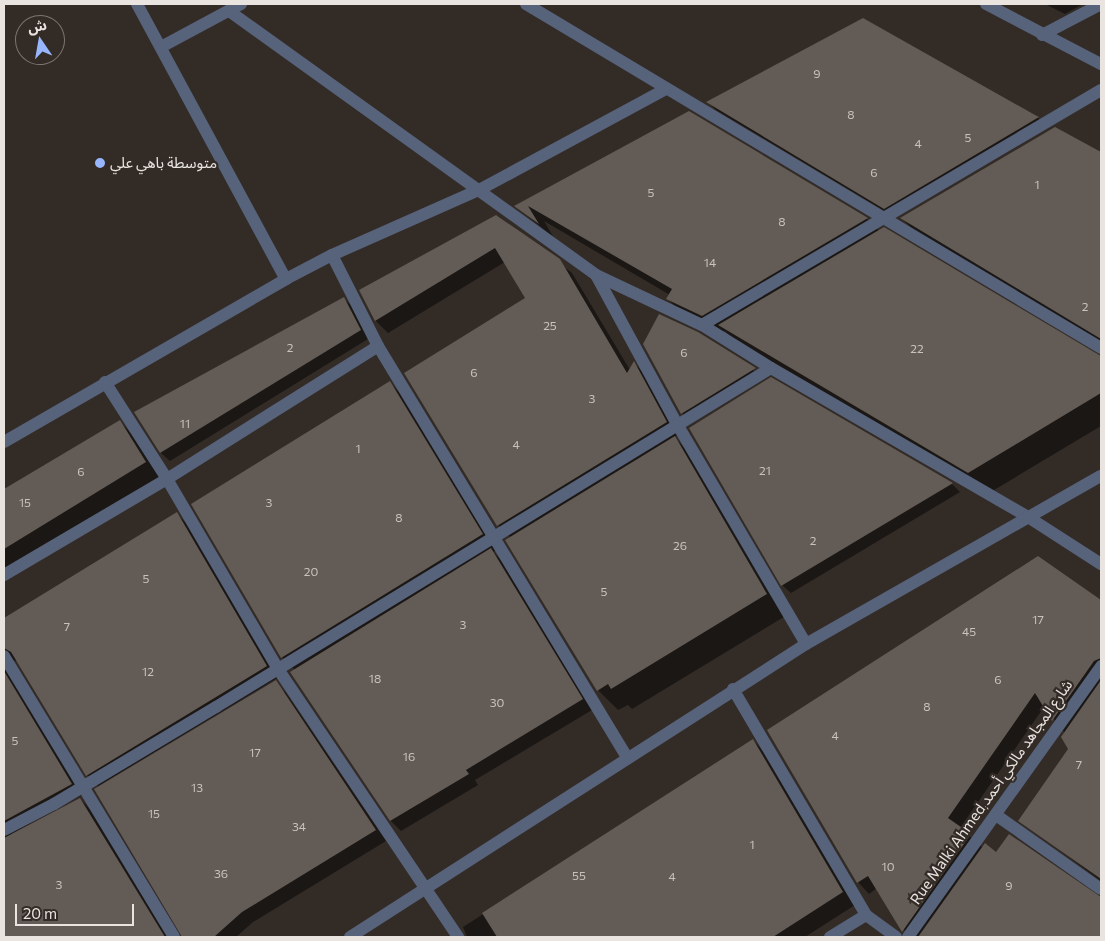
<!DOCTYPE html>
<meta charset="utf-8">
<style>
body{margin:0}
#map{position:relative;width:1105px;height:941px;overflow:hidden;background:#332b26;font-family:Commissioner,"Noto Sans Arabic",sans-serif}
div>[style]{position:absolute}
.shadow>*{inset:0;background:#0007}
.building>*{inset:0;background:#635b55}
.minor>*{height:12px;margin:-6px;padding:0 6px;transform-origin:6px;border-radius:6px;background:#57627b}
.tertiary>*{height:12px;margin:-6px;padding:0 6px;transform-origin:6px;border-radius:6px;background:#57627b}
.dots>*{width:14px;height:14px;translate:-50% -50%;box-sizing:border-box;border:2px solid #332b26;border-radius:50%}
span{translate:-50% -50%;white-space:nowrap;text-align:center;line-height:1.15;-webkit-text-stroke:4.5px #332b26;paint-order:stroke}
.number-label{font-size:12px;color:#c8c2bd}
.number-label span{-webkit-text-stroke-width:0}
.poi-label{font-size:15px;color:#e9e4e0}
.left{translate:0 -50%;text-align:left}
.street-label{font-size:15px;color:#e9e4e0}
.frame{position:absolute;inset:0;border:5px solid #e9e4e0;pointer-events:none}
.north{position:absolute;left:15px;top:15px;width:50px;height:50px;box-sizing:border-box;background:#332b26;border:1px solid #7c7570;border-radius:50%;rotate:348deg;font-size:14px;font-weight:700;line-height:20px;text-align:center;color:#e9e4e0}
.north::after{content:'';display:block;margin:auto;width:18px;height:22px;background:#98b6fd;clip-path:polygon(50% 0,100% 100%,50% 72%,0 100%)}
.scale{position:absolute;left:15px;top:904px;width:119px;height:22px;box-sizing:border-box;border:2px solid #e9e4e0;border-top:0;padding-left:6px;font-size:15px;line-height:18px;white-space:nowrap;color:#e9e4e0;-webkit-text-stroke:4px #332b26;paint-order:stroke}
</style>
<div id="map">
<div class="shadow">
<div style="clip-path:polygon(1045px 4px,1083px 4px,1065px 14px)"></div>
<div style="clip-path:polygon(863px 19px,1038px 118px,1046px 126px,893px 216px,716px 110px,708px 102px)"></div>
<div style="clip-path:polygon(689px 113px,867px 219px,879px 231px,1101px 356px,1101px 426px,989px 493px,739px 345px,725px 331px,720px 333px,686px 317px,668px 299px,670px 295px,544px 221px,554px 238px,516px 206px)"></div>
<div style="clip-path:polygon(1055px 128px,1101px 154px,1101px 346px,921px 238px,902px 218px)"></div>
<div style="clip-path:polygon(498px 216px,572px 273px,630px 370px,634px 363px,646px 375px,678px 435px,674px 437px,695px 459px,787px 615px,632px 709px,628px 705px,618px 710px,598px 690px,511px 538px,498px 525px,527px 298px,505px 262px,388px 333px,376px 321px,360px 290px)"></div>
<div style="clip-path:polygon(344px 299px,353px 307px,368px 339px,170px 461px,161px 453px,136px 412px)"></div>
<div style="clip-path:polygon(698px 333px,763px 377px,690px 421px,682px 413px)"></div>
<div style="clip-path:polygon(390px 383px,405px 398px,497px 550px,493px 552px,501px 560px,592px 710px,475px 780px,478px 785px,401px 831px,391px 821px,291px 672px,295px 670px,282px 657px)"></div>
<div style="clip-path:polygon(120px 422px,135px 437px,161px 478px,4px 574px,4px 491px)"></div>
<div style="clip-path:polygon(952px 484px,960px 492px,791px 593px,782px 585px)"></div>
<div style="clip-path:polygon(177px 514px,188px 525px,277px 678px,98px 786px,87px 775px,18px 661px,10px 660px,82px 795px,11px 834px,8px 839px,80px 799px,91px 810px,168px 937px,4px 937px,4px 619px)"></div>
<div style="clip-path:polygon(1038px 558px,1101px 602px,1101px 881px,1020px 820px,1069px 749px,1065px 733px,1044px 707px,960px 828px,983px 848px,1096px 897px,1101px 896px,1101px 937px,909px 937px,877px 888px,869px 894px,858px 882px)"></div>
<div style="clip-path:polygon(275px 682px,286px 693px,386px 841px,253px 922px,236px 937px,181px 937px)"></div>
<div style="clip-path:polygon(753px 740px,765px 753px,855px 905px,805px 937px,467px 937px,463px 927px)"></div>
</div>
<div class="building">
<div style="clip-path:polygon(863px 18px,1035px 115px,1039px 117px,884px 209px,706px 102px)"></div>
<div style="clip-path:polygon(689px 111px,868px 218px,702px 316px,666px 299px,672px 289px,528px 206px,539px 224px,514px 206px)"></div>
<div style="clip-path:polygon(1055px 127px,1101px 152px,1101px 339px,900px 218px)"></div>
<div style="clip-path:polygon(496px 215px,560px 259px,627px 373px,634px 361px,667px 422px,497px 526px,404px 373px,525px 298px,495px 248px,375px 321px,359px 290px)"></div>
<div style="clip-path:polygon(884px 227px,1101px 356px,1101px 393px,968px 473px,718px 325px)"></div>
<div style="clip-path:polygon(344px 297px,361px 330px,160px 453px,134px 412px)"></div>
<div style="clip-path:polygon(659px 314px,698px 332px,756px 368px,681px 414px,643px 344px)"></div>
<div style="clip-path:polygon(771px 377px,953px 483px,781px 586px,689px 428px)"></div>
<div style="clip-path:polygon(390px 381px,483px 534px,281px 658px,191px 504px)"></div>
<div style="clip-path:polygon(120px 420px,146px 462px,4px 549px,4px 489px)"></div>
<div style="clip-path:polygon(675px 436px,767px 594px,611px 689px,608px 684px,597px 691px,505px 540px)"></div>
<div style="clip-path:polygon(177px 512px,267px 666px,86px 776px,11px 652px,4px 648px,4px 618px)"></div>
<div style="clip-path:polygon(491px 548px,583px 699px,466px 770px,469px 774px,390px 821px,290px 672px)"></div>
<div style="clip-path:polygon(1038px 556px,1101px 600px,1101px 658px,1094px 661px,1052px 721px,1035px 693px,948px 818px,971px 834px,902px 932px,868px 876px,857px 883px,767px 730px)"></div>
<div style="clip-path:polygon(4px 671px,72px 784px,4px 821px)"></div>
<div style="clip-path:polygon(276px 680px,376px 830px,242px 912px,214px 937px,182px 937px,94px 789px)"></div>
<div style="clip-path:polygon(1101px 680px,1101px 879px,1018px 821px,1068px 749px,1061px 737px)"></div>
<div style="clip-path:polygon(753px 739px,843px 892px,773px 937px,497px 937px,482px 913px)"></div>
<div style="clip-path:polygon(80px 798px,165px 937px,4px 937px,4px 838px)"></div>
<div style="clip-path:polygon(1009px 834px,1101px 897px,1101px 937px,918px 937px,985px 843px,996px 852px)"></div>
</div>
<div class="minor">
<div style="left:137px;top:4px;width:313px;rotate:61.6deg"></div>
<div style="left:526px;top:4px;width:670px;rotate:30.89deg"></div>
<div style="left:229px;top:11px;width:452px;rotate:35.7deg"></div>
<div style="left:596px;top:275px;width:117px;rotate:25.3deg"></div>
<div style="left:702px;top:325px;width:81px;rotate:31.9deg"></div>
<div style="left:771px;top:368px;width:297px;rotate:30.1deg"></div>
<div style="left:1028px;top:517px;width:87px;rotate:32.8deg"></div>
<div style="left:1042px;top:35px;width:67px;rotate:-27.7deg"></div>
<div style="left:161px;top:47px;width:91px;rotate:-28.3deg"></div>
<div style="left:332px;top:255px;width:102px;rotate:63.2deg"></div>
<div style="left:378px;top:346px;width:482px;rotate:58.8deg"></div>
<div style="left:596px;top:275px;width:170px;rotate:61.5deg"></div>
<div style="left:677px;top:424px;width:255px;rotate:59.6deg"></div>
<div style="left:702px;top:325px;width:463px;rotate:-30.5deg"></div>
<div style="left:105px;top:382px;width:115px;rotate:57.4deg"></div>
<div style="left:167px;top:479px;width:220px;rotate:59.7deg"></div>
<div style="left:278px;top:669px;width:323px;rotate:56.1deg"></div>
<div style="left:4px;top:442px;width:326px;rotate:-30deg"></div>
<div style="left:286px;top:279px;width:52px;rotate:-27.6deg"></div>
<div style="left:332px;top:255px;width:161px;rotate:-23.9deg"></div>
<div style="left:479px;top:190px;width:213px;rotate:-28.4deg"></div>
<div style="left:4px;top:575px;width:189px;rotate:-30.5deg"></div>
<div style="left:167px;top:479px;width:249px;rotate:-32.2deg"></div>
<div style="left:4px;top:656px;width:328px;rotate:58.8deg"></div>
<div style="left:733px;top:689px;width:262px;rotate:59.5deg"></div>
<div style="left:866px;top:915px;width:37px;rotate:36deg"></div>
<div style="left:996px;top:815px;width:128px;rotate:35.2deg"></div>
<div style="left:4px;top:830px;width:56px;rotate:-27.5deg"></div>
<div style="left:54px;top:804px;width:189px;rotate:-30.9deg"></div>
<div style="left:216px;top:707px;width:650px;rotate:-31.42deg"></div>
<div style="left:350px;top:937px;width:542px;rotate:-32.72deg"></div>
<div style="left:806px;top:644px;width:339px;rotate:-29.7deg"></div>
<div style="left:830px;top:937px;width:42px;rotate:-31.4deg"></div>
<div style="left:908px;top:937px;width:333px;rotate:-54.5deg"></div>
</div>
<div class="tertiary">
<div style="left:986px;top:4px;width:130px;rotate:27.6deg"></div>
</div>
<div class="dots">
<div style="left:100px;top:163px;background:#98b6fd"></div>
</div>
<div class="number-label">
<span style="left:817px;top:74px">9</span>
<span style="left:851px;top:115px">8</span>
<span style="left:968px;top:138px">5</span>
<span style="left:918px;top:144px">4</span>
<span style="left:874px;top:173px">6</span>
<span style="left:1037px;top:185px">1</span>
<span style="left:651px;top:193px">5</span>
<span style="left:782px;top:222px">8</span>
<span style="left:710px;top:263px">14</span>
<span style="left:1085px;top:307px">2</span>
<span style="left:550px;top:326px">25</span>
<span style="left:290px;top:348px">2</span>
<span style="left:917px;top:349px">22</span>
<span style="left:684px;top:353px">6</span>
<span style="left:474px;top:373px">6</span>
<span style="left:592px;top:399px">3</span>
<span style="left:185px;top:424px">11</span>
<span style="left:516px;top:445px">4</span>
<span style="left:358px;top:449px">1</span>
<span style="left:765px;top:471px">21</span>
<span style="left:81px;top:472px">6</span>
<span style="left:25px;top:503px">15</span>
<span style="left:269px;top:503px">3</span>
<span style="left:399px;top:518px">8</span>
<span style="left:813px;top:541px">2</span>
<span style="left:680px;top:546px">26</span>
<span style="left:311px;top:572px">20</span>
<span style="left:146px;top:579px">5</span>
<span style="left:604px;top:592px">5</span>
<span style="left:1038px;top:620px">17</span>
<span style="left:463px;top:625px">3</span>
<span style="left:67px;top:627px">7</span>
<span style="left:969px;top:632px">45</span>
<span style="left:148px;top:672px">12</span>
<span style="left:375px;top:679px">18</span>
<span style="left:998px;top:680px">6</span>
<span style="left:497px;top:703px">30</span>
<span style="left:927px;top:707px">8</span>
<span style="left:835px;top:736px">4</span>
<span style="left:15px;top:741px">5</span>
<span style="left:255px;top:753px">17</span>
<span style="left:409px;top:757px">16</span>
<span style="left:1079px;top:765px">7</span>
<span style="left:197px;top:788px">13</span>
<span style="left:154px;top:814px">15</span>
<span style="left:299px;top:827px">34</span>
<span style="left:752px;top:845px">1</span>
<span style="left:888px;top:867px">10</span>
<span style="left:221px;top:874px">36</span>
<span style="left:579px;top:876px">55</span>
<span style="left:672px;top:877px">4</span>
<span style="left:59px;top:885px">3</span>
<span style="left:1009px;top:886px">9</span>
</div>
<div class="poi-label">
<span class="left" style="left:110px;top:163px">متوسطة باهي علي</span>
</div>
<div class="street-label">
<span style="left:991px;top:792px;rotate:-55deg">Rue Malki Ahmed,شارع المجاهد مالكي أحمد</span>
</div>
<div class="frame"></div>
<div class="north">ش</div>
<div class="scale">20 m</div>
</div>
